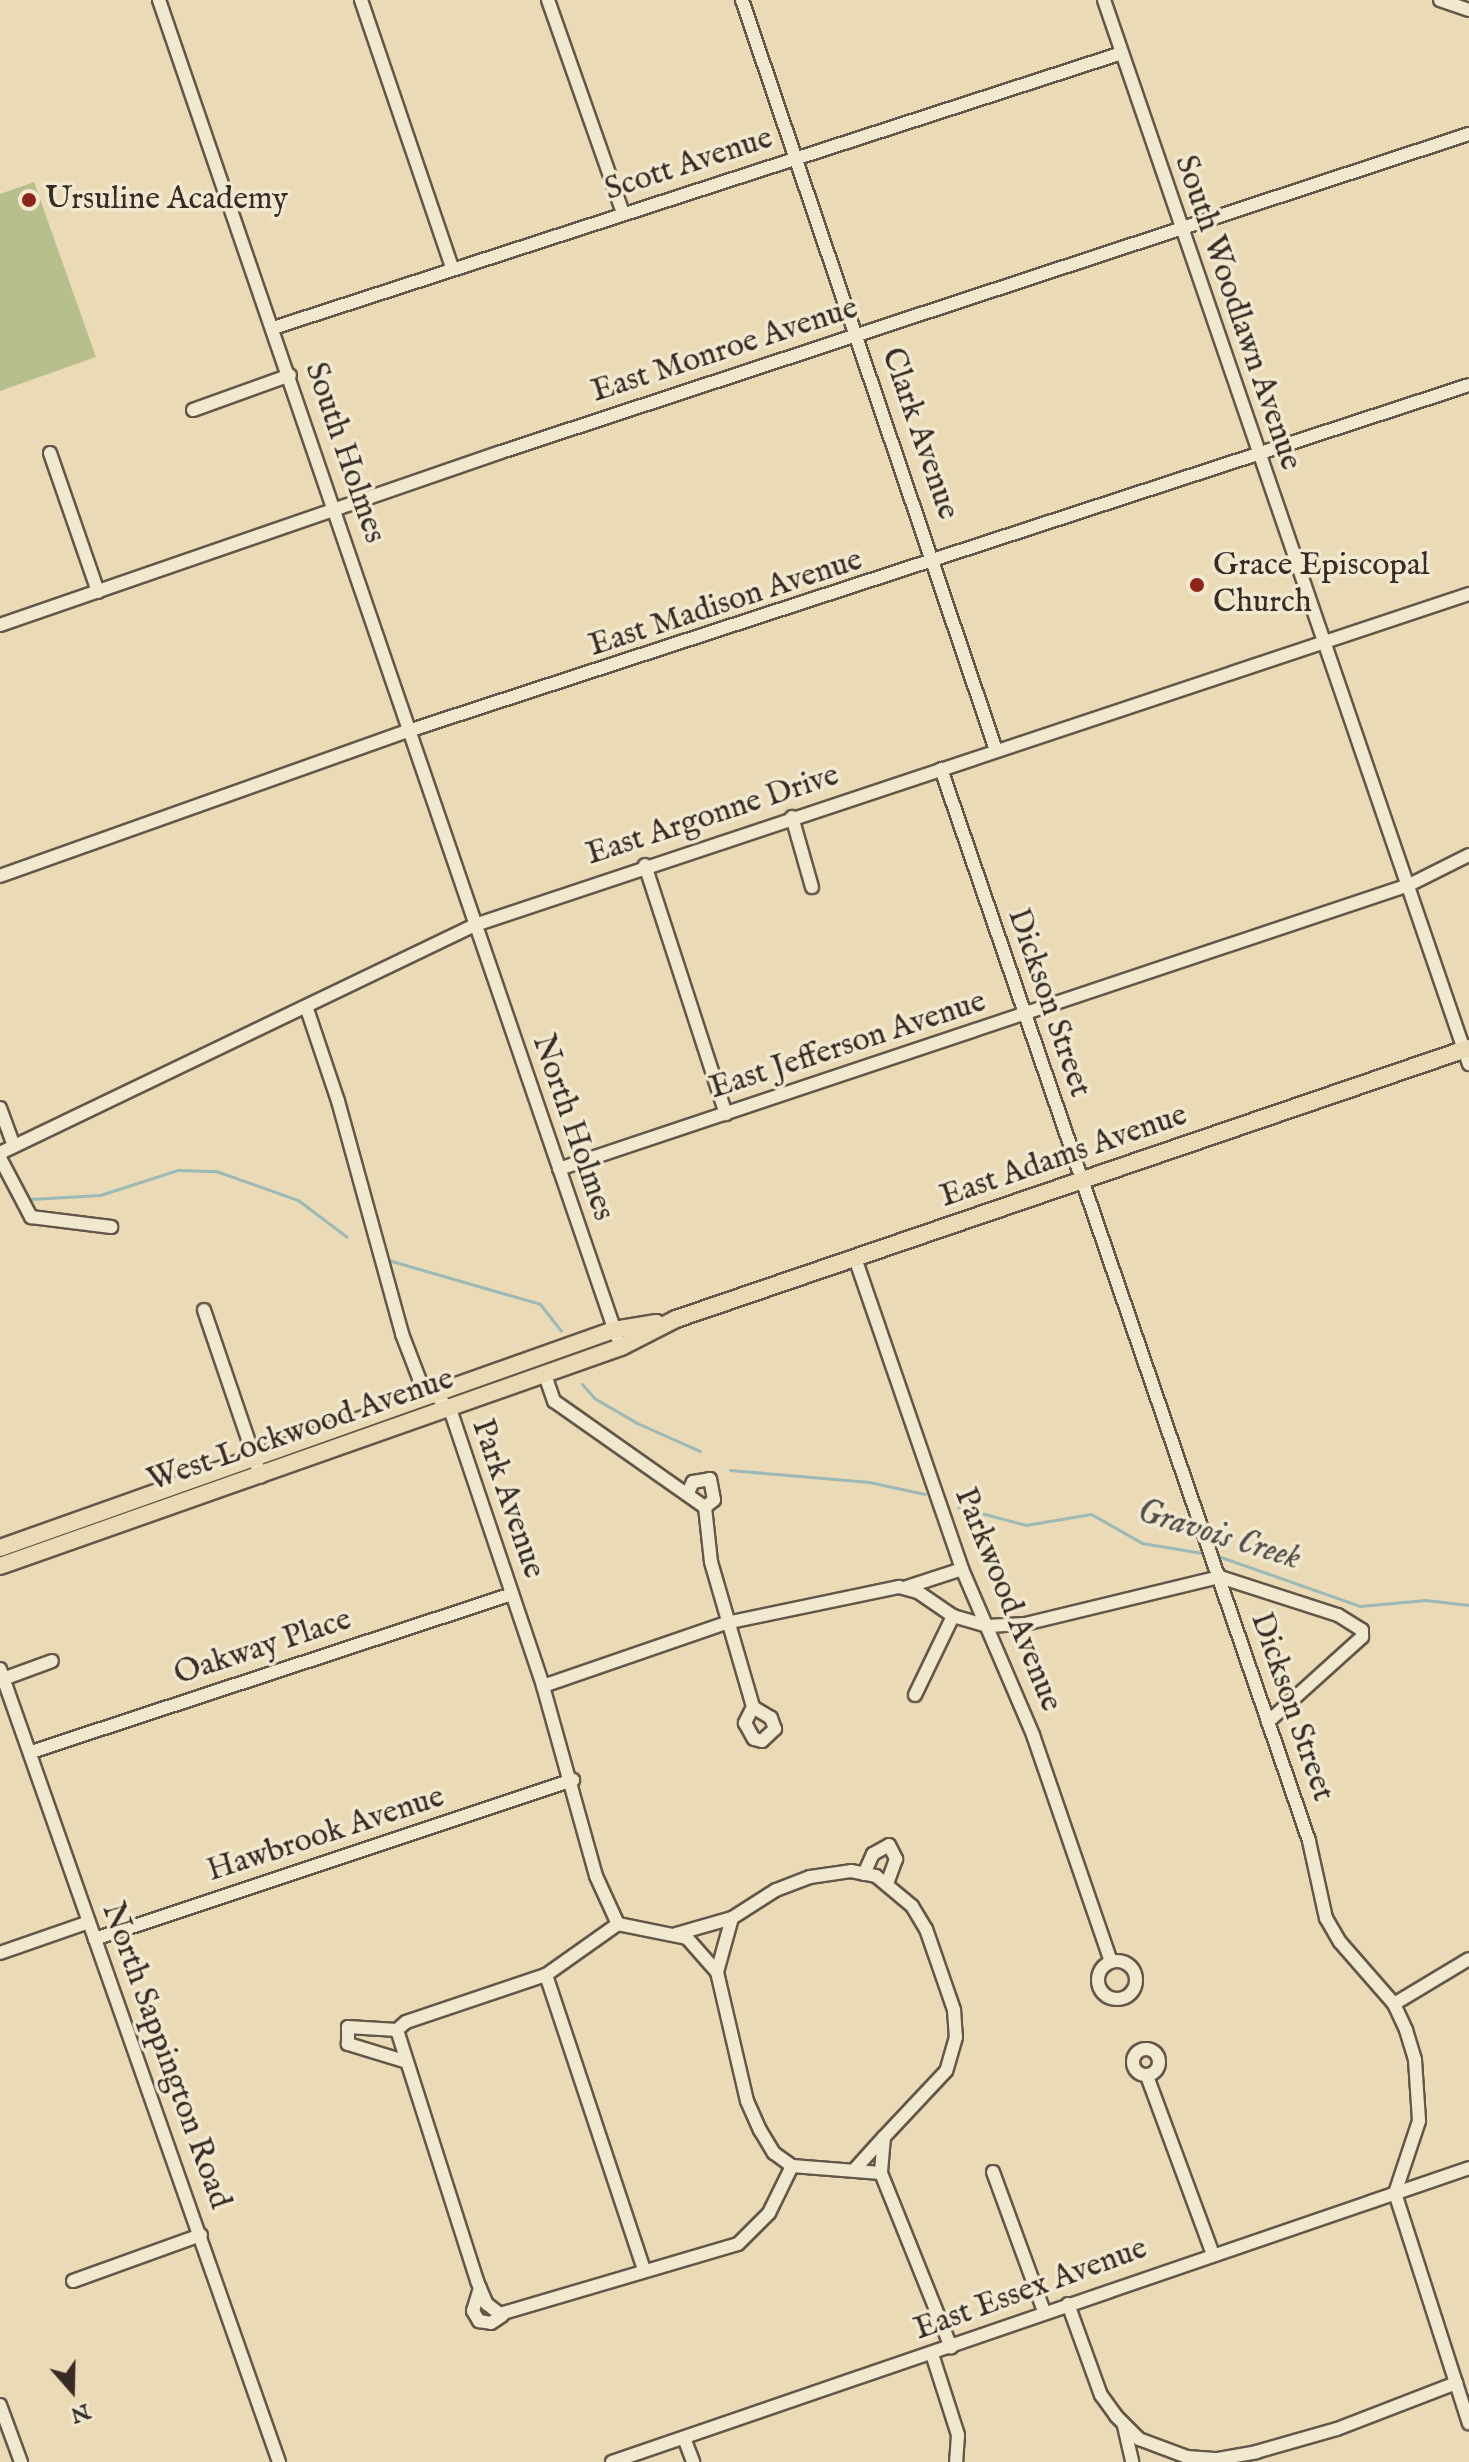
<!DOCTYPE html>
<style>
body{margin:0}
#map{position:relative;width:1469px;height:2462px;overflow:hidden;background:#eadbb6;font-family:"IM FELL English",serif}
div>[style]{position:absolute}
.green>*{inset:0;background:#b7c08d}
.stream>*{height:3px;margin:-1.5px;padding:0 1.5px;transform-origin:1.5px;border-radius:1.5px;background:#9bb9b7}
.roads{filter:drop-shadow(2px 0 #645749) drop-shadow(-2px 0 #645749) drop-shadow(0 2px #645749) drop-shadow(0 -2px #645749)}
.minor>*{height:12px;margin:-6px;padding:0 6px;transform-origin:6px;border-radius:6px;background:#f1e8d0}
.minor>.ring{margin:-6px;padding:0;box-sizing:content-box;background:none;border:12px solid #f1e8d0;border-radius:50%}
.major>*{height:16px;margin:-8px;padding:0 8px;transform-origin:8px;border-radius:8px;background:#eadbb6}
.dots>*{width:22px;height:22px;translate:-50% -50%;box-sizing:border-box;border:4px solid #f1e8d0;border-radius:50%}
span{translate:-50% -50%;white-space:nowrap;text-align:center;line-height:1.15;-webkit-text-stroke:7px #f1e8d0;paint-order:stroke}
.street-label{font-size:32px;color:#372b25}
.poi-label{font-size:32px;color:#372b25}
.left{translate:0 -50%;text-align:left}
.water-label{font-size:34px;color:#504e4a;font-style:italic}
.north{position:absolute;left:32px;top:2350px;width:80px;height:80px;-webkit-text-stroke:6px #f1e8d0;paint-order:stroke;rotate:160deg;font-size:22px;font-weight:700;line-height:32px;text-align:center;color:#372b25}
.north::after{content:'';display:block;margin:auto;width:28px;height:36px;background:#372b25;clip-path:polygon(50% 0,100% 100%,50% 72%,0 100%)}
</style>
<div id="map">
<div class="green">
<div style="clip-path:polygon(34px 182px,96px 357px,0 391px,0 194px)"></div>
</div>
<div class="stream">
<div style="left:31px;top:1199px;width:69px;rotate:-3.3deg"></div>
<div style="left:100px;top:1195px;width:82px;rotate:-17.8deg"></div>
<div style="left:178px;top:1170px;width:38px;rotate:2deg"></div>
<div style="left:216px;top:1171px;width:87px;rotate:19.5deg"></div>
<div style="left:298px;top:1200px;width:61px;rotate:37.1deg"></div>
<div style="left:388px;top:1260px;width:158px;rotate:16.1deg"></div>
<div style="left:540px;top:1304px;width:34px;rotate:52deg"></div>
<div style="left:582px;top:1384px;width:18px;rotate:49deg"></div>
<div style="left:594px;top:1398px;width:50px;rotate:30.2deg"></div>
<div style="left:637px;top:1423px;width:69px;rotate:24deg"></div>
<div style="left:730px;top:1470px;width:140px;rotate:4.9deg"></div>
<div style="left:869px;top:1482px;width:57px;rotate:12.1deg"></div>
<div style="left:958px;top:1507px;width:70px;rotate:14.8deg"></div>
<div style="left:1026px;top:1525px;width:66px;rotate:-9.6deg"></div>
<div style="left:1091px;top:1514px;width:59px;rotate:29.6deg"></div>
<div style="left:1142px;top:1543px;width:67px;rotate:9.5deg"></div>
<div style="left:1215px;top:1555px;width:154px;rotate:19.4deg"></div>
<div style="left:1360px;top:1606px;width:66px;rotate:-5.2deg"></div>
<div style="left:1426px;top:1600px;width:43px;rotate:6.6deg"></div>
</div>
<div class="roads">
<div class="minor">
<div style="left:159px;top:0;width:1413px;rotate:71.09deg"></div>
<div style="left:361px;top:0;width:283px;rotate:71.2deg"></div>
<div style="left:548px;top:0;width:226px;rotate:70.6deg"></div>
<div style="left:742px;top:0;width:792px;rotate:71.29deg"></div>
<div style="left:1104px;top:0;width:1125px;rotate:71.07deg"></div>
<div style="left:1440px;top:0;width:31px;rotate:19deg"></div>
<div style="left:273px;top:328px;width:892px;rotate:-17.95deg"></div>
<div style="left:193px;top:410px;width:103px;rotate:-19.8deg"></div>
<div style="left:50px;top:453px;width:147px;rotate:70.9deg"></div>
<div style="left:0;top:625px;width:530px;rotate:-19.05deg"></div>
<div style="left:501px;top:452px;width:1019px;rotate:-18.19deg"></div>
<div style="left:941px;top:769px;width:1133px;rotate:71.05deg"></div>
<div style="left:1309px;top:1841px;width:79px;rotate:77.6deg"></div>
<div style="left:1326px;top:1918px;width:28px;rotate:60deg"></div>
<div style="left:1340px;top:1942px;width:82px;rotate:48.9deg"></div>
<div style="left:1394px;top:2004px;width:29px;rotate:65deg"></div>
<div style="left:1406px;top:2030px;width:31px;rotate:73deg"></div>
<div style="left:1415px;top:2060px;width:61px;rotate:86.2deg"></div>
<div style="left:1419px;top:2121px;width:76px;rotate:108.4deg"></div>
<div style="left:1395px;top:2193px;width:242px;rotate:72.2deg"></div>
<div style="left:792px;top:817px;width:73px;rotate:74.1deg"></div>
<div style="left:645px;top:865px;width:262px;rotate:72deg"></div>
<div style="left:0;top:876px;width:436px;rotate:-19.6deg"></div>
<div style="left:411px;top:730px;width:1113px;rotate:-18.06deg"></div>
<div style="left:307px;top:1009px;width:97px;rotate:71.4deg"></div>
<div style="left:338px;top:1101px;width:242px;rotate:74.6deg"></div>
<div style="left:402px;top:1334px;width:50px;rotate:69deg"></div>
<div style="left:420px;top:1381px;width:41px;rotate:43deg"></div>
<div style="left:450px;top:1409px;width:292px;rotate:71.4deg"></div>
<div style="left:543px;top:1686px;width:197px;rotate:74.4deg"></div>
<div style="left:596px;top:1876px;width:53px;rotate:65.4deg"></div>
<div style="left:0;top:1108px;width:40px;rotate:69.8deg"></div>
<div style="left:0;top:1153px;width:527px;rotate:-25.64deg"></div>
<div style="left:475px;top:925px;width:1048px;rotate:-18.42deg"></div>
<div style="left:0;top:1158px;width:67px;rotate:62.3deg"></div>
<div style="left:31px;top:1217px;width:81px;rotate:7.1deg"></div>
<div style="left:559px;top:1169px;width:896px;rotate:-18.48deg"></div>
<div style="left:1409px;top:885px;width:67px;rotate:-26.6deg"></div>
<div style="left:855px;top:1258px;width:329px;rotate:71deg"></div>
<div style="left:962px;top:1569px;width:181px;rotate:66.8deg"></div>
<div style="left:1033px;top:1735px;width:240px;rotate:71deg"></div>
<div style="left:204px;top:1310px;width:176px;rotate:71.2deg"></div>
<div style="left:545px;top:1375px;width:28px;rotate:71deg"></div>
<div style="left:554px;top:1401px;width:184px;rotate:35.1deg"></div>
<div style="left:705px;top:1507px;width:55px;rotate:83.8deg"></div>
<div style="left:711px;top:1562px;width:151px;rotate:73.8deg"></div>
<div style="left:753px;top:1707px;width:18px;rotate:117deg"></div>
<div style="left:745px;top:1723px;width:18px;rotate:61deg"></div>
<div style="left:754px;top:1739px;width:8px;rotate:14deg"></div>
<div style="left:762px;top:1741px;width:18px;rotate:-43deg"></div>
<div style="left:775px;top:1729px;width:12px;rotate:-110deg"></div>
<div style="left:771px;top:1718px;width:21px;rotate:-149deg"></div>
<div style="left:688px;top:1493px;width:12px;rotate:-66deg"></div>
<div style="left:693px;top:1482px;width:17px;rotate:-10deg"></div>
<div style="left:710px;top:1479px;width:21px;rotate:79deg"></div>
<div style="left:714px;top:1500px;width:11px;rotate:142deg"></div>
<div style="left:907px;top:1587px;width:58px;rotate:-18.1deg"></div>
<div style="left:0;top:1669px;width:841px;rotate:70.62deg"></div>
<div style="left:3px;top:1679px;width:52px;rotate:-20.2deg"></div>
<div style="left:543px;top:1686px;width:194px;rotate:-19deg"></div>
<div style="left:726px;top:1623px;width:177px;rotate:-11.8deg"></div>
<div style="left:899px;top:1587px;width:20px;rotate:15deg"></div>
<div style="left:918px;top:1592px;width:42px;rotate:34.4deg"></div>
<div style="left:953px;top:1616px;width:35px;rotate:16deg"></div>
<div style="left:987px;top:1626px;width:38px;rotate:-3deg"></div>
<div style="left:1025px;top:1624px;width:201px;rotate:-13.6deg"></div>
<div style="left:1220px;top:1577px;width:124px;rotate:17.9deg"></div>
<div style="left:1338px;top:1615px;width:28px;rotate:32deg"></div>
<div style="left:1362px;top:1630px;width:7px;rotate:90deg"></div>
<div style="left:1362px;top:1637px;width:127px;rotate:137.9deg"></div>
<div style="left:915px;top:1695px;width:88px;rotate:-64.3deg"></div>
<div style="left:31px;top:1752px;width:506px;rotate:-18.18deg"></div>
<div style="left:864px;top:1874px;width:22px;rotate:-66deg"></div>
<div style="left:873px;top:1854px;width:18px;rotate:-29deg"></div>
<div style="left:889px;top:1845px;width:16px;rotate:63deg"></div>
<div style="left:896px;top:1859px;width:27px;rotate:110deg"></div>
<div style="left:732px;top:1918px;width:56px;rotate:105.5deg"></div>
<div style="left:717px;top:1972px;width:132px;rotate:76.9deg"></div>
<div style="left:747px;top:2101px;width:32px;rotate:66deg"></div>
<div style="left:760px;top:2130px;width:27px;rotate:59deg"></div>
<div style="left:774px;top:2153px;width:22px;rotate:36deg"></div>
<div style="left:792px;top:2166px;width:89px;rotate:4.5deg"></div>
<div style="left:881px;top:2173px;width:188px;rotate:68.1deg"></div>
<div style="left:618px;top:1924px;width:70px;rotate:11.5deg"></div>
<div style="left:687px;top:1938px;width:45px;rotate:48.6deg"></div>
<div style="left:676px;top:1934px;width:58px;rotate:-15.9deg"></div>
<div style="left:732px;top:1918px;width:52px;rotate:-32.5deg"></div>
<div style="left:776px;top:1890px;width:36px;rotate:-21deg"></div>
<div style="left:810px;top:1877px;width:41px;rotate:-8.3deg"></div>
<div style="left:851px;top:1871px;width:25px;rotate:11deg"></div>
<div style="left:876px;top:1876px;width:47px;rotate:39.8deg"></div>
<div style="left:912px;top:1906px;width:27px;rotate:59deg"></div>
<div style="left:926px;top:1929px;width:86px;rotate:70.9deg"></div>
<div style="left:954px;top:2010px;width:27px;rotate:86deg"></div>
<div style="left:956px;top:2037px;width:35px;rotate:106deg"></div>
<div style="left:946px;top:2071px;width:91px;rotate:133.2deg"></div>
<div style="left:884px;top:2137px;width:36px;rotate:95deg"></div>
<div style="left:95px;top:1939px;width:504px;rotate:-18.4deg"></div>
<div style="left:0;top:1953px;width:94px;rotate:-19.2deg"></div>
<div class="ring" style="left:1098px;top:1961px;width:26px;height:26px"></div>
<div style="left:546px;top:1975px;width:310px;rotate:71.6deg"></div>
<div style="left:1394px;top:2004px;width:87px;rotate:-31deg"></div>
<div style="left:397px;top:2030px;width:263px;rotate:72.3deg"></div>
<div style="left:477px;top:2281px;width:25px;rotate:67deg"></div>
<div style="left:487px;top:2304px;width:16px;rotate:38deg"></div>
<div style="left:500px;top:2314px;width:248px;rotate:-16.4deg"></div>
<div style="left:738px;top:2244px;width:44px;rotate:-45deg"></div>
<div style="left:769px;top:2213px;width:52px;rotate:-63.9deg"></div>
<div class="ring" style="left:1133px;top:2049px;width:14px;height:14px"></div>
<div style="left:404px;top:2061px;width:59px;rotate:-163.1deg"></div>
<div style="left:348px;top:2044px;width:17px;rotate:-90deg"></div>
<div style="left:348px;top:2027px;width:49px;rotate:3.5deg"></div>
<div style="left:397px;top:2030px;width:12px;rotate:-42deg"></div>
<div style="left:406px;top:2022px;width:148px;rotate:-18.6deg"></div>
<div style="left:546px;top:1975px;width:88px;rotate:-35.3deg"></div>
<div style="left:1147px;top:2076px;width:188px;rotate:69.7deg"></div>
<div style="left:855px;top:2169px;width:43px;rotate:-47.8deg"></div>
<div style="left:993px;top:2172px;width:148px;rotate:69.9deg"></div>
<div style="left:73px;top:2281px;width:136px;rotate:-19.8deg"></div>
<div style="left:480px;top:2288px;width:24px;rotate:107deg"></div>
<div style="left:473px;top:2311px;width:12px;rotate:59deg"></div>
<div style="left:479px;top:2321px;width:12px;rotate:9deg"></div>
<div style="left:491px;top:2323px;width:14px;rotate:-34deg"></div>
<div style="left:1068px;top:2304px;width:97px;rotate:70.1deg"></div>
<div style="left:1101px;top:2395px;width:26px;rotate:54deg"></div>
<div style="left:1116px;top:2416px;width:33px;rotate:45deg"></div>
<div style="left:1139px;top:2439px;width:51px;rotate:20.6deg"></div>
<div style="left:1187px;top:2457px;width:31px;rotate:4deg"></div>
<div style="left:1218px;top:2459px;width:39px;rotate:-10deg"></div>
<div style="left:1256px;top:2452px;width:84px;rotate:-15.9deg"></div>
<div style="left:1337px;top:2429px;width:128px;rotate:-21.1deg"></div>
<div style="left:932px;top:2354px;width:85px;rotate:72.2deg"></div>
<div style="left:958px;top:2435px;width:27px;rotate:94deg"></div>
<div style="left:0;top:2405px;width:61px;rotate:69.8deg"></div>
<div style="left:1124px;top:2426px;width:37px;rotate:77deg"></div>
<div style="left:684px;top:2438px;width:26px;rotate:69deg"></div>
<div style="left:612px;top:2462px;width:906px;rotate:-18.93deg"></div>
</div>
<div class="major">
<div style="left:0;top:1548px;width:652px;rotate:-19.55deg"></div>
<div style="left:614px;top:1330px;width:43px;rotate:-9.5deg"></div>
<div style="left:0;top:1566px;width:658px;rotate:-19.43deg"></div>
<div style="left:621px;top:1347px;width:62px;rotate:-27deg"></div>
<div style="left:676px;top:1319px;width:838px;rotate:-18.87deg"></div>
</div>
</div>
<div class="dots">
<div style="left:29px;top:200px;background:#8f2418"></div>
<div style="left:1197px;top:585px;background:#8f2418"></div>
</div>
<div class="street-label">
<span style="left:689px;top:165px;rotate:-18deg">Scott Avenue</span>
<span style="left:1237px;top:313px;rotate:71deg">South Woodlawn Avenue</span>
<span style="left:725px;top:351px;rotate:-18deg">East Monroe Avenue</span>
<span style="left:919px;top:434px;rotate:71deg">Clark Avenue</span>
<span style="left:344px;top:453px;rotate:71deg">South Holmes</span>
<span style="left:726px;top:604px;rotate:-18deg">East Madison Avenue</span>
<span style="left:713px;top:816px;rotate:-18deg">East Argonne Drive</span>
<span style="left:1048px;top:1003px;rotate:71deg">Dickson Street</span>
<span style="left:848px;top:1046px;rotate:-18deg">East Jefferson Avenue</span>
<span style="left:572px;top:1128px;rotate:71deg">North Holmes</span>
<span style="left:1064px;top:1157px;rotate:-19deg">East Adams Avenue</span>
<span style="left:301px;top:1431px;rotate:-19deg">West Lockwood Avenue</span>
<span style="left:507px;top:1499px;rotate:71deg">Park Avenue</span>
<span style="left:1007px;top:1600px;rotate:68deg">Parkwood Avenue</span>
<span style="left:263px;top:1648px;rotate:-18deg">Oakway Place</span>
<span style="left:1291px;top:1707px;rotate:71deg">Dickson Street</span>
<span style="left:326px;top:1835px;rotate:-18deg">Hawbrook Avenue</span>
<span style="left:165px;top:2056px;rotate:70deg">North Sappington Road</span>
<span style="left:1031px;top:2290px;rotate:-20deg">East Essex Avenue</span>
</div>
<div class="poi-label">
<span class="left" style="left:45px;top:200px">Ursuline Academy</span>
<span class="left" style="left:1213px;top:585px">Grace Episcopal<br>Church</span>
</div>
<div class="water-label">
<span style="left:1219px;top:1535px;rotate:17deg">Gravois Creek</span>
</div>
<div class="north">N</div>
</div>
